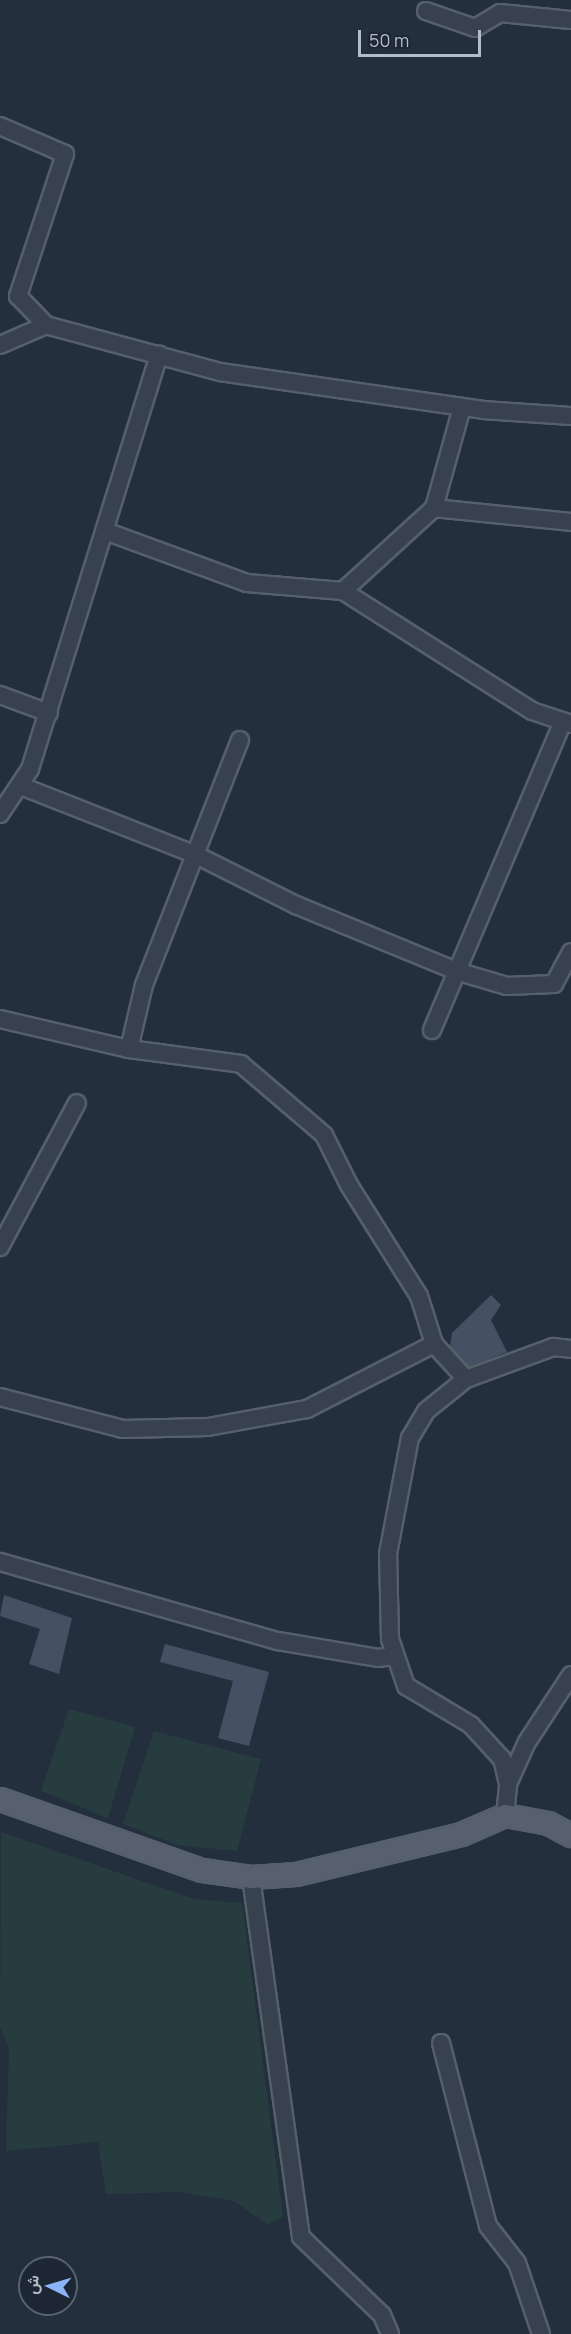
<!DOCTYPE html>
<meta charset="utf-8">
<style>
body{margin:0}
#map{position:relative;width:571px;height:2334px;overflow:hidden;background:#242f3e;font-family:Manrope,Vazirmatn,sans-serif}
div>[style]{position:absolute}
.green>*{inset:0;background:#263c3f}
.building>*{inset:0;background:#455162}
.roads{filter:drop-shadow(2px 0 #565f6c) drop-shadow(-2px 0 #565f6c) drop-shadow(0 2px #565f6c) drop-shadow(0 -2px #565f6c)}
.minor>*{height:16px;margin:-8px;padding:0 8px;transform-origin:8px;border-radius:8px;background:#38414e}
.major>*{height:21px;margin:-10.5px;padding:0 10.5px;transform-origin:10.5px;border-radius:10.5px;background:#56606e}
span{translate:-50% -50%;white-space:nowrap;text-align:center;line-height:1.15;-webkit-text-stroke:4.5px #1d2633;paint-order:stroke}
.north{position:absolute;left:18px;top:2256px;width:60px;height:60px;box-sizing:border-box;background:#1d2633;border:2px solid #59626f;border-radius:50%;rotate:275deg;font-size:16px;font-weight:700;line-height:24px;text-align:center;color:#b4bcc9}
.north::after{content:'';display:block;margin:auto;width:21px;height:27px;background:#8ab4f8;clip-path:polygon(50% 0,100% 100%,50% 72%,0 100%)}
.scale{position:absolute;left:358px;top:30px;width:123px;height:27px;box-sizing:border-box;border:3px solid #b4bcc9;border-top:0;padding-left:8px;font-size:18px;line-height:21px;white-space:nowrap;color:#b4bcc9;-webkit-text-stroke:4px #1d2633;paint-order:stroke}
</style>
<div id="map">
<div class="green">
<div style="clip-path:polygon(69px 1709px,135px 1727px,108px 1818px,41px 1791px)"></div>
<div style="clip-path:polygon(154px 1731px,261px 1759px,237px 1851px,177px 1845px,123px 1824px)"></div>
<div style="clip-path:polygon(1px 1832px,194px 1899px,242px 1903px,283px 2216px,268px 2225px,234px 2201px,181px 2192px,106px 2194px,98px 2142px,6px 2151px,9px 2048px,0 2028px)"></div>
</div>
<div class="building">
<div style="clip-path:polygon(491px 1295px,501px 1305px,491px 1320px,507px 1352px,469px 1367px,450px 1346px,452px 1333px)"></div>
<div style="clip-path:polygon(4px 1595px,72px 1618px,59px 1674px,29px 1664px,40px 1629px,0 1616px)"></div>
<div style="clip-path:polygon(165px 1644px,269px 1672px,249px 1746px,218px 1738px,233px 1681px,160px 1662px)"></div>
</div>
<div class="roads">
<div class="minor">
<div style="left:426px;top:11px;width:52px;rotate:19.1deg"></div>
<div style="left:475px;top:28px;width:29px;rotate:-31deg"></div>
<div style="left:500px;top:13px;width:71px;rotate:5.6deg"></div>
<div style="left:0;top:126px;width:71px;rotate:23.3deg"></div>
<div style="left:65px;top:154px;width:150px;rotate:108.3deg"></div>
<div style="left:18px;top:296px;width:40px;rotate:46deg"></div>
<div style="left:0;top:345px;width:50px;rotate:-23.5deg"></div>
<div style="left:46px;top:325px;width:180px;rotate:15.1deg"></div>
<div style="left:220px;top:372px;width:266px;rotate:8.2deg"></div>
<div style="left:483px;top:410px;width:88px;rotate:3.9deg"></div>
<div style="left:462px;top:407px;width:105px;rotate:105.5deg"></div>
<div style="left:434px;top:508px;width:138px;rotate:5.8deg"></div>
<div style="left:105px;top:531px;width:151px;rotate:20.1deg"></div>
<div style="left:247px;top:583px;width:96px;rotate:4.8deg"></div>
<div style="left:343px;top:591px;width:123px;rotate:-42.4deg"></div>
<div style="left:343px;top:591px;width:224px;rotate:32.4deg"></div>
<div style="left:532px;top:711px;width:41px;rotate:18.4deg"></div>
<div style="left:0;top:695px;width:52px;rotate:20.2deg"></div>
<div style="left:21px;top:786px;width:188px;rotate:21.5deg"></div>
<div style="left:196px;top:855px;width:112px;rotate:26.6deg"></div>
<div style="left:296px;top:905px;width:173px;rotate:22.4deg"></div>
<div style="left:456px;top:971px;width:53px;rotate:16.4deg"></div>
<div style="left:507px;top:986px;width:47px;rotate:-2.4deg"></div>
<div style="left:554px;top:984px;width:36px;rotate:-62deg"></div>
<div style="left:0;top:814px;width:54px;rotate:-56.3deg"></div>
<div style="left:30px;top:769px;width:434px;rotate:-72.7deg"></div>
<div style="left:0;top:1019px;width:132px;rotate:13.1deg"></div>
<div style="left:129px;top:1049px;width:113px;rotate:7.6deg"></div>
<div style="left:241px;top:1064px;width:109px;rotate:40.5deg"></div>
<div style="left:324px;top:1135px;width:56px;rotate:63.4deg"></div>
<div style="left:349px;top:1185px;width:131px;rotate:57.8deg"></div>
<div style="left:419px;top:1296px;width:50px;rotate:72.6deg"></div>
<div style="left:434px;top:1344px;width:47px;rotate:47.6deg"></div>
<div style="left:432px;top:1030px;width:333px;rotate:-67deg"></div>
<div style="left:129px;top:1049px;width:66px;rotate:-76.8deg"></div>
<div style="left:144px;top:985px;width:263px;rotate:-68.6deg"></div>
<div style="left:0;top:1247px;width:163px;rotate:-61.9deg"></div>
<div style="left:0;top:1397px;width:127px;rotate:14.6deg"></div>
<div style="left:123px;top:1429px;width:85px;rotate:-1.3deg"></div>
<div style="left:208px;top:1427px;width:101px;rotate:-10.3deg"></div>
<div style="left:307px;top:1409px;width:143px;rotate:-27.1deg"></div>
<div style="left:0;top:1562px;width:289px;rotate:15.9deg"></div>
<div style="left:278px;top:1641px;width:101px;rotate:9.6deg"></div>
<div style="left:378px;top:1658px;width:17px;rotate:-7deg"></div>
<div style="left:508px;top:1784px;width:26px;rotate:-103deg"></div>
<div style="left:502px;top:1759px;width:46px;rotate:-132.4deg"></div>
<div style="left:471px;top:1725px;width:76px;rotate:-149deg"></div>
<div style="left:406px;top:1686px;width:50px;rotate:-108.8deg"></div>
<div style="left:390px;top:1639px;width:85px;rotate:-91.3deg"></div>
<div style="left:388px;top:1554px;width:118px;rotate:-79.3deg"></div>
<div style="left:410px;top:1438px;width:31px;rotate:-59deg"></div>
<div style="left:426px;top:1411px;width:51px;rotate:-38.7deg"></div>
<div style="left:466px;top:1379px;width:93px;rotate:-20.2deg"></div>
<div style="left:553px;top:1347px;width:18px;rotate:6deg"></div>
<div style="left:505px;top:1815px;width:31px;rotate:-84deg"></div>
<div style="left:508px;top:1784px;width:46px;rotate:-65.7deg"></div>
<div style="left:527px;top:1742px;width:80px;rotate:-56.7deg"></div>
<div style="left:251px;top:1877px;width:363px;rotate:82.1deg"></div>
<div style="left:301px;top:2237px;width:112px;rotate:43.9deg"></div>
<div style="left:382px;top:2315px;width:21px;rotate:67deg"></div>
<div style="left:441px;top:2043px;width:189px;rotate:75.6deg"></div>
<div style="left:488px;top:2226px;width:47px;rotate:51.9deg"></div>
<div style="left:517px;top:2263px;width:75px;rotate:71.3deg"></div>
</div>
<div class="major">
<div style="left:0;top:1799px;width:214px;rotate:19.4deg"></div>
<div style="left:202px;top:1870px;width:49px;rotate:8.1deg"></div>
<div style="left:251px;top:1877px;width:45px;rotate:-3.8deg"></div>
<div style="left:296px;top:1874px;width:170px;rotate:-13.6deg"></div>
<div style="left:461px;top:1834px;width:48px;rotate:-23.4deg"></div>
<div style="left:505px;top:1815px;width:44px;rotate:10.5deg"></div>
<div style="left:548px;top:1823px;width:26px;rotate:28deg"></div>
</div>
</div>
<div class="north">ش</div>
<div class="scale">50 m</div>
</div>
